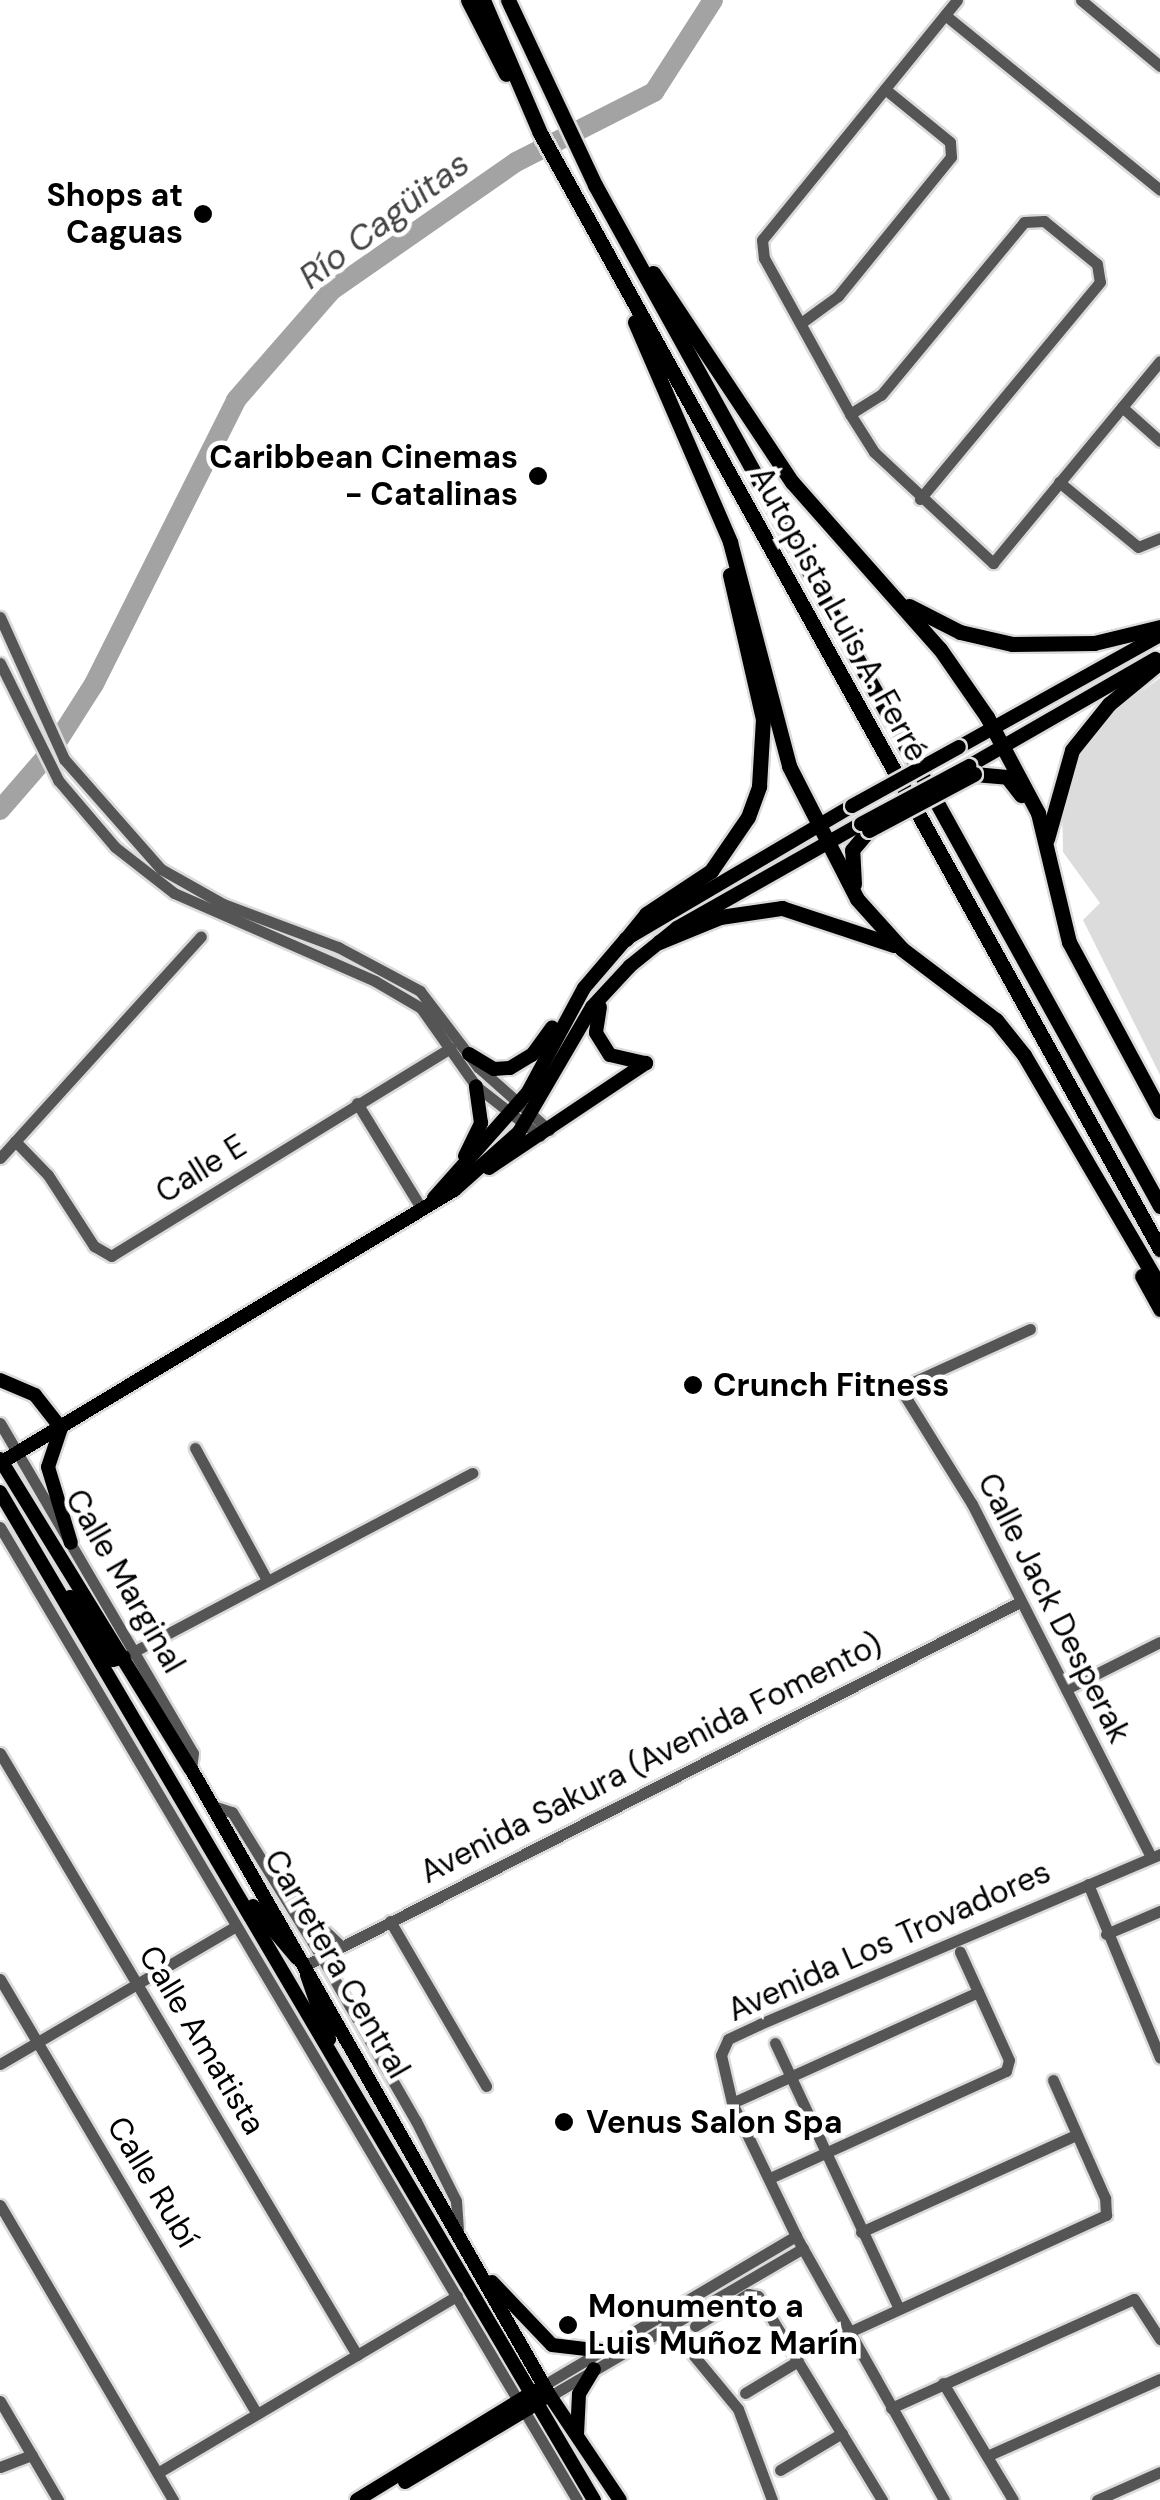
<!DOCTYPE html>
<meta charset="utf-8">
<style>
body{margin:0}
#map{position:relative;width:1160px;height:2500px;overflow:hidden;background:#fff;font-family:"DM Sans",sans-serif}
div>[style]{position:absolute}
.green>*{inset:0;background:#dcdcdc}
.river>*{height:20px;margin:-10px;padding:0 10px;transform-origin:10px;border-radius:10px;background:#a3a3a3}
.roads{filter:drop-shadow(2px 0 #dbdbdb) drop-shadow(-2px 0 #dbdbdb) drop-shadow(0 2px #dbdbdb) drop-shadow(0 -2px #dbdbdb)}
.minor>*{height:11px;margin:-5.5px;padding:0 5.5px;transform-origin:5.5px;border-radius:5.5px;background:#555}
.major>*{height:14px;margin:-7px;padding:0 7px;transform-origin:7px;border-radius:7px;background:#000}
.highway>*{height:15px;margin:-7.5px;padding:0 7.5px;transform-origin:7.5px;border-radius:7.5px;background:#000}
.bridges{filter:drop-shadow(2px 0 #dbdbdb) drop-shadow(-2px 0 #dbdbdb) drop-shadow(0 2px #dbdbdb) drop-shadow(0 -2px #dbdbdb)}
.major-bridge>*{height:14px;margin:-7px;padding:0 7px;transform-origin:7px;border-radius:7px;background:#000}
.highway-bridge>*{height:15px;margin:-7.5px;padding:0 7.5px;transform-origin:7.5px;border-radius:7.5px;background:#000}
.dots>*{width:28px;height:28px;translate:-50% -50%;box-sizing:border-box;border:5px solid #fff;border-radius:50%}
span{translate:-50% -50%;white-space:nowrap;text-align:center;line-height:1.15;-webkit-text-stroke:9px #fff;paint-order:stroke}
.poi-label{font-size:32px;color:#000;font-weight:700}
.right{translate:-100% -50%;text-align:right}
.left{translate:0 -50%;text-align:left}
.street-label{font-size:32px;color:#000}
.water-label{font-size:35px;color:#444;font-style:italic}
</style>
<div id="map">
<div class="green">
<div style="clip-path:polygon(1160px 678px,1160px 1075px,1083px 920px,1100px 903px,1063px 852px,1062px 803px,1082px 753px,1108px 716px)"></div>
</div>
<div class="river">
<div style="left:0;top:810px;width:79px;rotate:-49.1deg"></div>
<div style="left:52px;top:750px;width:78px;rotate:-57.5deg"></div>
<div style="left:94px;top:684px;width:318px;rotate:-63.4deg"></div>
<div style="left:236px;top:400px;width:146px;rotate:-48.9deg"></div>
<div style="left:332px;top:290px;width:224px;rotate:-34.8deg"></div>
<div style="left:516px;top:162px;width:155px;rotate:-26.9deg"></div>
<div style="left:654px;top:92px;width:109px;rotate:-57.3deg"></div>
</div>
<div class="roads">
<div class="minor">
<div style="left:957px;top:0;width:309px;rotate:129.1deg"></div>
<div style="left:762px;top:240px;width:18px;rotate:84deg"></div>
<div style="left:764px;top:258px;width:178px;rotate:61.1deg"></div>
<div style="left:850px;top:414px;width:45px;rotate:57.7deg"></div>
<div style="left:874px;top:452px;width:163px;rotate:43deg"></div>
<div style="left:993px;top:563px;width:262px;rotate:-50.4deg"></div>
<div style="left:1081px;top:0;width:103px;rotate:39.9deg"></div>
<div style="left:945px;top:15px;width:277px;rotate:39.1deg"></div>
<div style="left:801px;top:323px;width:46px;rotate:-36.1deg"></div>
<div style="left:838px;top:296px;width:179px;rotate:-50.9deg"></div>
<div style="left:951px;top:157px;width:15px;rotate:-94deg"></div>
<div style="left:950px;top:142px;width:84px;rotate:-140.8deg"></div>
<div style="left:1122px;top:407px;width:51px;rotate:41.8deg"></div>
<div style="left:850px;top:414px;width:36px;rotate:-32deg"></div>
<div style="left:881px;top:395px;width:224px;rotate:-50.4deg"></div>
<div style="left:1024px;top:222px;width:20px;rotate:-3deg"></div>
<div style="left:1044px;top:221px;width:68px;rotate:39.1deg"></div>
<div style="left:1097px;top:264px;width:18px;rotate:81deg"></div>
<div style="left:1100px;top:282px;width:282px;rotate:129.7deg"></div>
<div style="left:1059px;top:482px;width:102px;rotate:39.4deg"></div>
<div style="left:1138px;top:547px;width:24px;rotate:-22deg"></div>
<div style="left:0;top:617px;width:156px;rotate:65.7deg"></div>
<div style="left:64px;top:759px;width:147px;rotate:48.6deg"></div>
<div style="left:161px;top:869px;width:71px;rotate:29.4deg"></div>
<div style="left:223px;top:904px;width:123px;rotate:20.5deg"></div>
<div style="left:338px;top:947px;width:93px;rotate:28.2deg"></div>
<div style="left:420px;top:991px;width:96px;rotate:52.7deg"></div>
<div style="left:478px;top:1067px;width:95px;rotate:41.6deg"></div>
<div style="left:0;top:663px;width:131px;rotate:63.6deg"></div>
<div style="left:58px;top:780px;width:88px;rotate:49.6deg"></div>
<div style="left:115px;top:847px;width:75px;rotate:37.9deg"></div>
<div style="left:174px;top:893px;width:219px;rotate:23.6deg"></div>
<div style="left:375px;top:981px;width:53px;rotate:30.4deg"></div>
<div style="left:421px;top:1008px;width:95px;rotate:54.8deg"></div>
<div style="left:476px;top:1086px;width:81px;rotate:38deg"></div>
<div style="left:357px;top:1103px;width:123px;rotate:58.6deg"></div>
<div style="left:15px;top:1141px;width:47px;rotate:45.9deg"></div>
<div style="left:48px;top:1175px;width:85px;rotate:57.1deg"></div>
<div style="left:94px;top:1246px;width:20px;rotate:30deg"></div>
<div style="left:111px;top:1256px;width:398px;rotate:-31.5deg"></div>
<div style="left:0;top:1158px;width:299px;rotate:-47.8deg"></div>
<div style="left:1030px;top:1329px;width:143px;rotate:155.6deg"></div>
<div style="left:900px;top:1388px;width:137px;rotate:58.2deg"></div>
<div style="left:972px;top:1504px;width:396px;rotate:63.1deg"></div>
<div style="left:0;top:1423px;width:382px;rotate:59.7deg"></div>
<div style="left:193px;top:1753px;width:16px;rotate:97deg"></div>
<div style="left:195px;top:1448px;width:148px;rotate:61.4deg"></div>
<div style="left:0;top:1527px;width:1131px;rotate:59.33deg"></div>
<div style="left:131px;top:1653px;width:386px;rotate:-27.8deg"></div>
<div style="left:1066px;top:1689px;width:105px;rotate:-26.6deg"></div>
<div style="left:0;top:1753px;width:700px;rotate:59.33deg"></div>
<div style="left:213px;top:1806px;width:20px;rotate:18deg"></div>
<div style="left:232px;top:1812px;width:169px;rotate:58.3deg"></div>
<div style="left:321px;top:1956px;width:190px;rotate:60.1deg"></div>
<div style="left:416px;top:2121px;width:89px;rotate:63.4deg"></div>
<div style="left:456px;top:2201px;width:28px;rotate:86deg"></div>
<div style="left:1088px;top:1884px;width:188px;rotate:67.5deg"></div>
<div style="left:290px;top:1898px;width:70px;rotate:43.3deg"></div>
<div style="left:390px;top:1921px;width:191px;rotate:59.8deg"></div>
<div style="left:1106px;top:1934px;width:59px;rotate:-23.1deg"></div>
<div style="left:306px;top:1965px;width:801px;rotate:-26.95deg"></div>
<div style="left:0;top:1979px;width:505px;rotate:59.43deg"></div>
<div style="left:775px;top:2043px;width:293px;rotate:65deg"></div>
<div style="left:0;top:2064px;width:271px;rotate:-30.3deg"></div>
<div style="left:732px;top:2103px;width:270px;rotate:-24.3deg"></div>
<div style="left:770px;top:2178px;width:259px;rotate:-24.4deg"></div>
<div style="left:1006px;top:2071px;width:11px;rotate:-75deg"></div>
<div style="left:1009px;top:2060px;width:119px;rotate:-114.4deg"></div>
<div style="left:0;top:2205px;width:342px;rotate:59.6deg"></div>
<div style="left:861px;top:2232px;width:236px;rotate:-24.3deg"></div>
<div style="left:666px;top:2322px;width:113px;rotate:50.4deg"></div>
<div style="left:738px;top:2409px;width:97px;rotate:69.5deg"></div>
<div style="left:695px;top:2326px;width:62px;rotate:-31.1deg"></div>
<div style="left:748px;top:2294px;width:10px;rotate:11deg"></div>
<div style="left:758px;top:2296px;width:239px;rotate:58.7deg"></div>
<div style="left:847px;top:2333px;width:285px;rotate:-24.5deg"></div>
<div style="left:1106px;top:2215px;width:17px;rotate:-93deg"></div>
<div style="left:1105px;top:2198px;width:129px;rotate:-113.8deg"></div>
<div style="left:943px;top:2383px;width:136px;rotate:59.1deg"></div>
<div style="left:544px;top:2385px;width:293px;rotate:-30.6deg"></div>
<div style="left:745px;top:2393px;width:62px;rotate:-31.1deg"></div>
<div style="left:550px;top:2396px;width:293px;rotate:-30.3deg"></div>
<div style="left:0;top:2401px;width:115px;rotate:59.6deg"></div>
<div style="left:891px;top:2408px;width:266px;rotate:-24.2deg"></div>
<div style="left:1134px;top:2299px;width:48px;rotate:57deg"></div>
<div style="left:987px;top:2456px;width:189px;rotate:-24deg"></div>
<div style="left:0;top:2467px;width:34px;rotate:-21deg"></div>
<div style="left:780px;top:2470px;width:72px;rotate:-30.8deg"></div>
<div style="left:159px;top:2472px;width:346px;rotate:-30.6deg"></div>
<div style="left:944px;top:2500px;width:303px;rotate:-119.3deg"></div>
<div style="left:796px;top:2236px;width:148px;rotate:-115.7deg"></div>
<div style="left:732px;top:2103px;width:49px;rotate:-102.9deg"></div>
<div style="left:721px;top:2055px;width:17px;rotate:-66deg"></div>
<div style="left:728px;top:2039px;width:35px;rotate:-25deg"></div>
<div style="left:760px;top:2024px;width:435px;rotate:-23deg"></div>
<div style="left:1097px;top:2500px;width:69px;rotate:-24deg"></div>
</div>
<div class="major">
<div style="left:959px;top:747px;width:230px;rotate:-29.1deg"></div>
<div style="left:969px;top:766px;width:215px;rotate:-29.9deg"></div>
<div style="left:600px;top:1007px;width:26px;rotate:99deg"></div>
<div style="left:596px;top:1033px;width:26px;rotate:58deg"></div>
<div style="left:610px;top:1055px;width:37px;rotate:13deg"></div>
<div style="left:469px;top:1054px;width:29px;rotate:31deg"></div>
<div style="left:494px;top:1069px;width:16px;rotate:-4deg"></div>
<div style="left:510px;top:1068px;width:26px;rotate:-31deg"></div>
<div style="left:532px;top:1055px;width:34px;rotate:-54deg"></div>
<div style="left:465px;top:1156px;width:37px;rotate:-64deg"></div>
<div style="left:481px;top:1123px;width:37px;rotate:-98deg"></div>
<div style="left:489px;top:1168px;width:189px;rotate:-33.8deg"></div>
<div style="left:434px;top:1198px;width:142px;rotate:-48.4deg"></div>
<div style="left:528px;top:1092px;width:118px;rotate:-61.7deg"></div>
<div style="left:584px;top:988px;width:65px;rotate:-49.4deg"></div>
<div style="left:626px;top:939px;width:262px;rotate:-30.5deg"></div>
<div style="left:0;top:1380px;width:38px;rotate:23deg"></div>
<div style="left:35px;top:1395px;width:42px;rotate:51.8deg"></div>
<div style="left:61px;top:1428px;width:41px;rotate:108.4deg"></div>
<div style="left:48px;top:1467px;width:79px;rotate:73.2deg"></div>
<div style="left:0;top:1459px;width:364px;rotate:58.4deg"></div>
<div style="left:191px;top:1769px;width:723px;rotate:60.21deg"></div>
<div style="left:550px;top:2396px;width:125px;rotate:56.1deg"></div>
<div style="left:2px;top:1462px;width:528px;rotate:-31.04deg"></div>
<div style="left:454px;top:1190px;width:87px;rotate:-41.7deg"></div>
<div style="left:519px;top:1132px;width:145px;rotate:-59.7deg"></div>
<div style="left:592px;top:1007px;width:56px;rotate:-47.2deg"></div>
<div style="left:630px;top:966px;width:60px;rotate:-39deg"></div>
<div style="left:677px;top:928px;width:211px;rotate:-29.5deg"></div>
<div style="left:0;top:1492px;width:1170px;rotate:59.49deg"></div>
<div style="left:70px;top:1597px;width:76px;rotate:55.7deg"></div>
<div style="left:113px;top:1660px;width:11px;rotate:-15deg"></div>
<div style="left:253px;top:1906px;width:68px;rotate:49.8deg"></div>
<div style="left:307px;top:1975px;width:68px;rotate:71deg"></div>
<div style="left:492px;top:2282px;width:87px;rotate:46.4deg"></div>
<div style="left:552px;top:2345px;width:50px;rotate:6.8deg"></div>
<div style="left:577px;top:2435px;width:41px;rotate:-87.2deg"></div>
<div style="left:579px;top:2394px;width:29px;rotate:-59deg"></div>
<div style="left:405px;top:2482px;width:158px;rotate:-30.8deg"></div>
<div style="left:357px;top:2500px;width:209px;rotate:-31.5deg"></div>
</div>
<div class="highway">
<div style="left:468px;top:0;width:83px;rotate:62.8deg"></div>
<div style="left:483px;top:0;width:145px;rotate:66.8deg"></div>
<div style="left:540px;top:133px;width:1277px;rotate:60.95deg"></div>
<div style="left:508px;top:0;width:204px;rotate:64.8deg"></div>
<div style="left:595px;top:185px;width:1167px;rotate:61.04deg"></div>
<div style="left:653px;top:273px;width:251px;rotate:56.4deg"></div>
<div style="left:792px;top:482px;width:223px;rotate:48.5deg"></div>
<div style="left:940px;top:649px;width:83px;rotate:55.3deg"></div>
<div style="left:987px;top:717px;width:109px;rotate:62deg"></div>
<div style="left:1038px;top:813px;width:133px;rotate:76.5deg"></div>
<div style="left:1069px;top:942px;width:192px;rotate:61.7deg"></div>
<div style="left:635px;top:322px;width:240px;rotate:66.6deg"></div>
<div style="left:730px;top:542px;width:232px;rotate:75.2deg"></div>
<div style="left:789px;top:766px;width:149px;rotate:62.9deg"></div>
<div style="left:857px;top:899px;width:67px;rotate:48deg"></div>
<div style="left:902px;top:949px;width:118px;rotate:37.1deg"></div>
<div style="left:996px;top:1020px;width:45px;rotate:51.3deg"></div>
<div style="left:1024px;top:1055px;width:269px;rotate:59.6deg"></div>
<div style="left:909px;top:606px;width:57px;rotate:27deg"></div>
<div style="left:960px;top:632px;width:53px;rotate:13deg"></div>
<div style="left:1012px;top:644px;width:82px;rotate:-0.7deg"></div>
<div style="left:1094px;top:643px;width:68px;rotate:-13.6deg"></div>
<div style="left:974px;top:774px;width:33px;rotate:5deg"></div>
<div style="left:1007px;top:777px;width:23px;rotate:52deg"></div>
<div style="left:1047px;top:839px;width:92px;rotate:-74.3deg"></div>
<div style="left:1072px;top:750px;width:59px;rotate:-51.2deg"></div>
<div style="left:1109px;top:704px;width:66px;rotate:-39.5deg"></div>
<div style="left:854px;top:884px;width:34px;rotate:-93deg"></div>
<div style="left:852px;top:850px;width:26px;rotate:-50deg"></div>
<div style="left:626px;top:939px;width:32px;rotate:-51deg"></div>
<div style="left:646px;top:914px;width:78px;rotate:-33.5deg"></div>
<div style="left:711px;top:871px;width:65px;rotate:-55.6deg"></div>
<div style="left:748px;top:817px;width:33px;rotate:-70deg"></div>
<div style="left:759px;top:786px;width:67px;rotate:-86.6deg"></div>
<div style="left:763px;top:719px;width:148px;rotate:-102.9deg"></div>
<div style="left:659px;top:942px;width:66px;rotate:-22.3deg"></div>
<div style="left:720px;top:917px;width:63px;rotate:-8.3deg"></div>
<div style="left:782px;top:908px;width:118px;rotate:18.3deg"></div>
<div style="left:1142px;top:1276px;width:38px;rotate:61deg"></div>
</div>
</div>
<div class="bridges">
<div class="major-bridge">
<div style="left:852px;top:806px;width:122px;rotate:-28.9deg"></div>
<div style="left:861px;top:824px;width:123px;rotate:-28.2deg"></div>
</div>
<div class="highway-bridge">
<div style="left:869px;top:830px;width:119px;rotate:-28.1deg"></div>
</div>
</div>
<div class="dots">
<div style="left:203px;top:214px;background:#000"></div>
<div style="left:538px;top:476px;background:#000"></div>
<div style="left:693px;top:1385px;background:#000"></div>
<div style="left:564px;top:2122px;background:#000"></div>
<div style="left:568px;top:2325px;background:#000"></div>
</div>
<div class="poi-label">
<span class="right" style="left:183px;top:214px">Shops at<br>Caguas</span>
<span class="right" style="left:518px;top:476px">Caribbean Cinemas<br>- Catalinas</span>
<span class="left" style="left:713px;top:1385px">Crunch Fitness</span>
<span class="left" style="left:586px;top:2122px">Venus Salon Spa</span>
<span class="left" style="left:588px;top:2325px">Monumento a<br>Luis Muñoz Marín</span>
</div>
<div class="street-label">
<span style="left:839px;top:614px;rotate:61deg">Autopista Luis A. Ferré</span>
<span style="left:201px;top:1169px;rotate:-32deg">Calle E</span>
<span style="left:125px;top:1581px;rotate:60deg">Calle Marginal</span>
<span style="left:1054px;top:1608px;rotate:63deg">Calle Jack Desperak</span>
<span style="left:651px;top:1758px;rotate:-27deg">Avenida Sakura (Avenida Fomento)</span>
<span style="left:889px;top:1941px;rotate:-24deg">Avenida Los Trovadores</span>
<span style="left:337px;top:1964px;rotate:60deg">Carretera Central</span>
<span style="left:202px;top:2040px;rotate:59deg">Calle Amatista</span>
<span style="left:153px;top:2182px;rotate:59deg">Calle Rubí</span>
</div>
<div class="water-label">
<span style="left:384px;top:220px;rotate:-37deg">Río Cagüitas</span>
</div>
</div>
